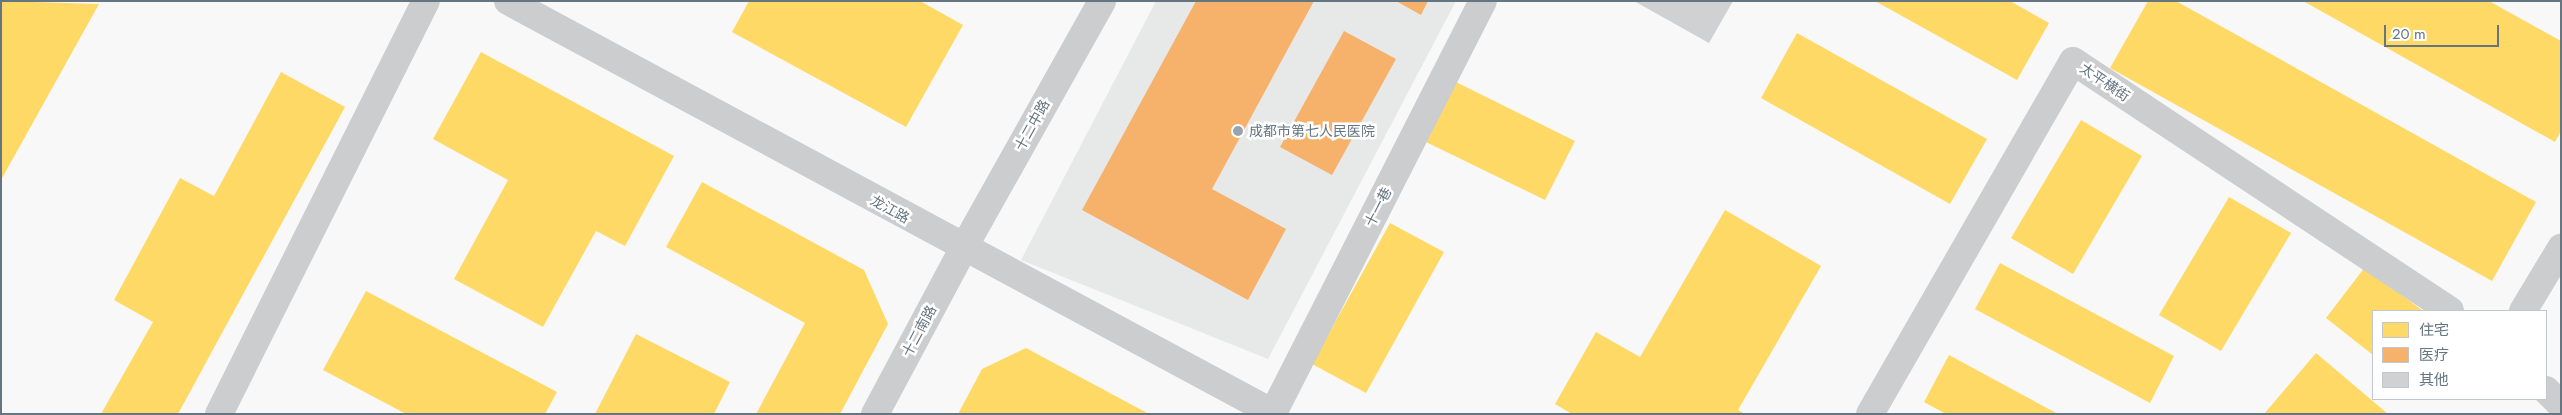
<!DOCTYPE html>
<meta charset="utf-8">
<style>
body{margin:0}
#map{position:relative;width:2562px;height:415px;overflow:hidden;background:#f8f8f8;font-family:Jost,"Noto Sans SC",sans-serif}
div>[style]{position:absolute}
.built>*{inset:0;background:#e7e8e8}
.homes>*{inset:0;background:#ffd966}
.health>*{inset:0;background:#f6b26b}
.building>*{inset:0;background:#cfd1d2}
.minor>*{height:28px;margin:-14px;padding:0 14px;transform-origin:14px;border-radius:14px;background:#cbcdce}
.tertiary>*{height:28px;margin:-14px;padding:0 14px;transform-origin:14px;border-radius:14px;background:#cbcdce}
.dots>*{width:14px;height:14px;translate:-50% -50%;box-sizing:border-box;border:2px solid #fff;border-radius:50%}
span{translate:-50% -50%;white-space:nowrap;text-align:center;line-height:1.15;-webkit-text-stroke:5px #fff;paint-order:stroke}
.street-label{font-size:14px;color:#657581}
.poi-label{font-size:14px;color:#657581}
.left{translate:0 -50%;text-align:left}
.frame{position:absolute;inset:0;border:2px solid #657581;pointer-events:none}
.legend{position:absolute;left:2372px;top:310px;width:175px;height:90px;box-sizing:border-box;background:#fff;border:1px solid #c1c8cd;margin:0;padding:6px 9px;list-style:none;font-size:15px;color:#657581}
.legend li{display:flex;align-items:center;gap:10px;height:25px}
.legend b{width:25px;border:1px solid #c1c8cd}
.scale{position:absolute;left:2384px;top:25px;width:115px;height:22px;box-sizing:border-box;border:2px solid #657581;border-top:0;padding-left:6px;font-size:15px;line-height:18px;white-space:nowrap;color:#657581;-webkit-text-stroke:4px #fff;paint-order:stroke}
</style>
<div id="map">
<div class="built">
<div style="clip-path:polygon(1156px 1px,1456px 1px,1268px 359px,1021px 260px)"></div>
</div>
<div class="homes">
<div style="clip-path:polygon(1px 1px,99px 4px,1px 180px)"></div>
<div style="clip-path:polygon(749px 1px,920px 1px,963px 25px,906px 127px,732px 32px)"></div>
<div style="clip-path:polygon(1875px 1px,2010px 1px,2049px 23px,2017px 80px)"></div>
<div style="clip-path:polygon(2148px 1px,2176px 1px,2536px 202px,2492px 281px,2110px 68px)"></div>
<div style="clip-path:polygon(2303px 1px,2489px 1px,2561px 41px,2561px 131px,2555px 142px)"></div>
<div style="clip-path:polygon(1797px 33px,1987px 139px,1950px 204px,1761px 98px)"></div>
<div style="clip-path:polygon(481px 52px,674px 156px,625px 246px,596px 231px,543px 327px,454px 279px,508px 180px,433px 139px)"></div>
<div style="clip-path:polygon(281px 72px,345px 107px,178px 414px,101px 414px,153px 322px,114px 300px,180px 178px,214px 196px)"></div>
<div style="clip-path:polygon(1456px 82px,1575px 141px,1545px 200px,1426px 142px)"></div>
<div style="clip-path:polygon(2081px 120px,2142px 156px,2073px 274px,2011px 238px)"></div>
<div style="clip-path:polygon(702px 182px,864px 270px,888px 324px,840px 414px,756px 414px,805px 323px,666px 247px)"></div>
<div style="clip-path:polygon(2229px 197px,2291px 233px,2221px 351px,2159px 315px)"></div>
<div style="clip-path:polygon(1725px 210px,1821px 266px,1738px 410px,1745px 414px,1572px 414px,1555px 404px,1596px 332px,1640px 357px)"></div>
<div style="clip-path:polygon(1390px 223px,1444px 252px,1366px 393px,1312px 364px)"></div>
<div style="clip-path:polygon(2000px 263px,2174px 356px,2150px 403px,1975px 309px)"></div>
<div style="clip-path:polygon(2365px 267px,2423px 311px,2373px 311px,2373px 355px,2326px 318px)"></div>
<div style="clip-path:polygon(366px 291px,557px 392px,545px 414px,406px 414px,323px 370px)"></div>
<div style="clip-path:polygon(636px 334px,730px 382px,714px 414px,595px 414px)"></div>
<div style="clip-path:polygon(1026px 348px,1149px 414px,958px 414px,982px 369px)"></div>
<div style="clip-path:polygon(2316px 353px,2388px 414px,2264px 414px)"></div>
<div style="clip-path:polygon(1949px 355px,2058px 414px,1946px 414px,1924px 402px)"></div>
</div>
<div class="health">
<div style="clip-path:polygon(1196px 1px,1314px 1px,1212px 189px,1286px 229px,1248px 300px,1082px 210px)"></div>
<div style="clip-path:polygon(1396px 1px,1428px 1px,1421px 15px)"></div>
<div style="clip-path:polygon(1344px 31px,1396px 59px,1332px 175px,1280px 147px)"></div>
</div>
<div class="building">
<div style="clip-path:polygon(1634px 1px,1733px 1px,1709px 43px)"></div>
</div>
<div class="minor">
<div style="left:2523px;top:311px;width:74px;rotate:-58.9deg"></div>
<div style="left:2546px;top:390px;width:21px;rotate:45deg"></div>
<div style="left:1273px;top:413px;width:462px;rotate:-63deg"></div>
<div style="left:219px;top:414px;width:462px;rotate:-63.4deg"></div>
<div style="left:875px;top:414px;width:187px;rotate:-61.9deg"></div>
<div style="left:1870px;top:414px;width:407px;rotate:-60.1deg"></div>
<div style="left:2073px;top:61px;width:452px;rotate:33.5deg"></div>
</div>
<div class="tertiary">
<div style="left:508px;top:1px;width:871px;rotate:28.3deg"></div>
<div style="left:963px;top:249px;width:284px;rotate:-60.7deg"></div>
</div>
<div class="dots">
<div style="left:1238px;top:131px;background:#98a3ab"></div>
</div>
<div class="street-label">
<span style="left:2105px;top:82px;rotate:34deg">太平横街</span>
<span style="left:1032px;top:125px;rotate:-61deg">十二中路</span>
<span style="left:1378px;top:207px;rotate:-63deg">十一巷</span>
<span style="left:890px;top:209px;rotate:29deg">龙江路</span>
<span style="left:919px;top:331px;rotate:-62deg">十二南路</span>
</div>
<div class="poi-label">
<span class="left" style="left:1249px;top:131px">成都市第七人民医院</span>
</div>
<div class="frame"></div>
<ul class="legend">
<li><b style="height:14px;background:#ffd966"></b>住宅</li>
<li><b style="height:14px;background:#f6b26b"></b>医疗</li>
<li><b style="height:14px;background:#cfd1d2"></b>其他</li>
</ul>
<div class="scale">20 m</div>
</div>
